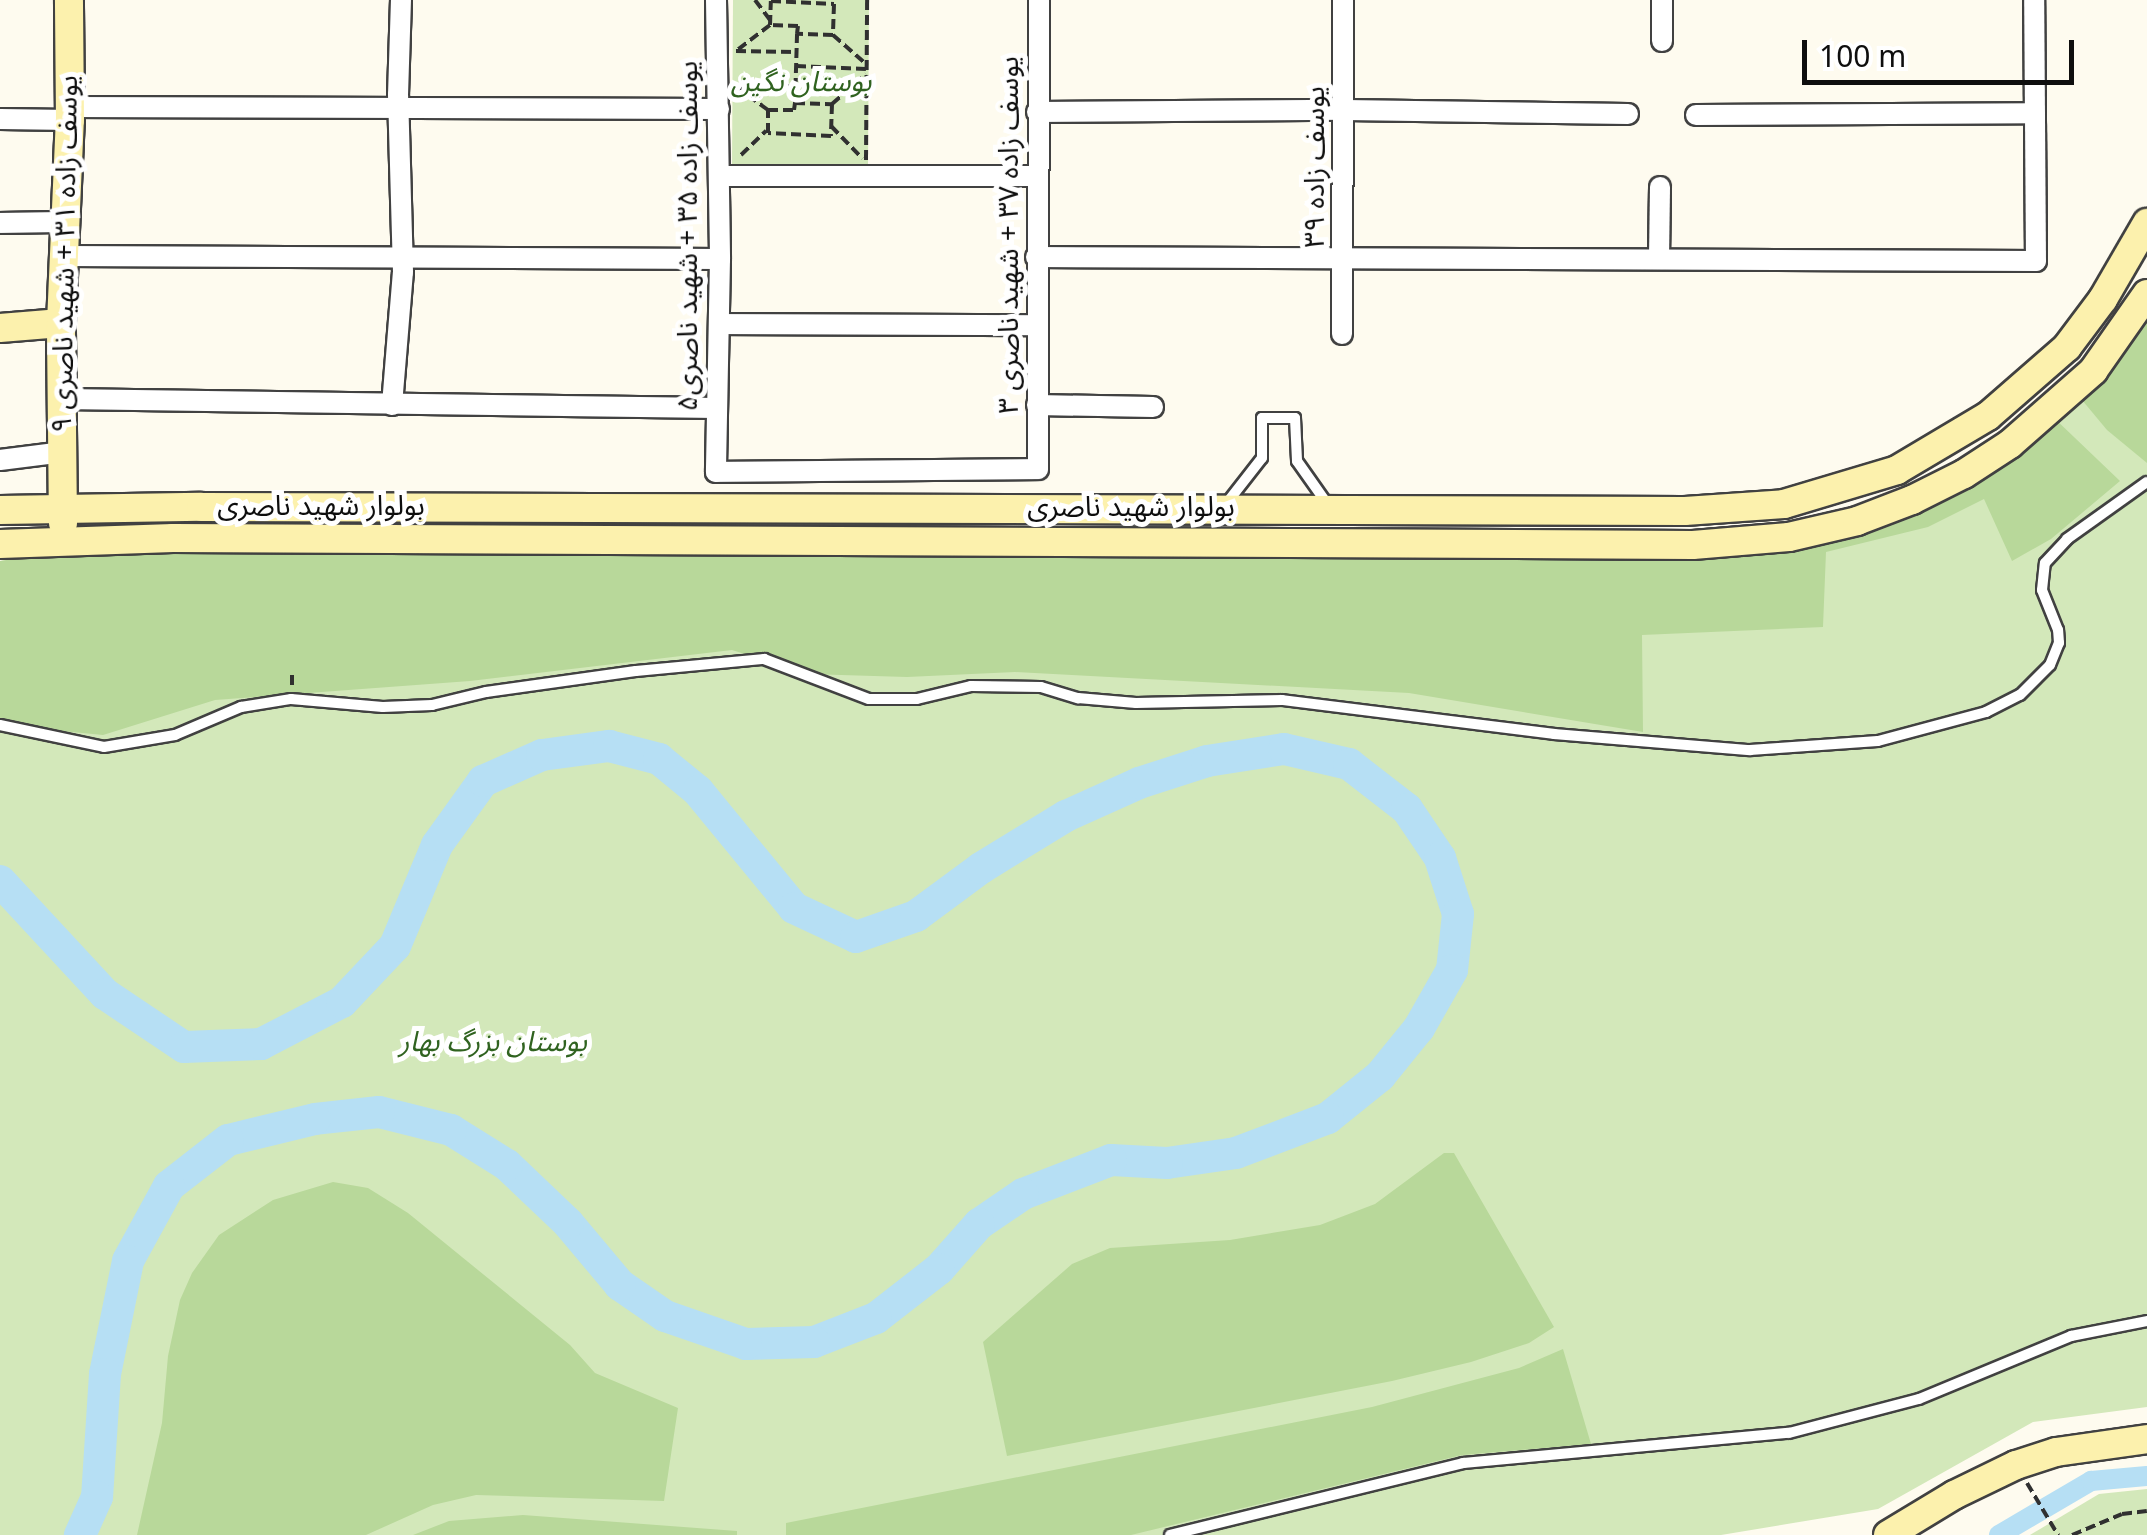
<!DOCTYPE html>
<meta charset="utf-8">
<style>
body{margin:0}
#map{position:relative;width:2147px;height:1535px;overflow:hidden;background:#fefbef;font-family:Georgia,"Noto Sans Arabic",serif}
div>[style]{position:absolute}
.green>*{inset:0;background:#d3e8ba}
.forest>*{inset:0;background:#b8d89a}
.canal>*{height:20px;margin:-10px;padding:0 10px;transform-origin:10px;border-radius:10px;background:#b6dff4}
.river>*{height:32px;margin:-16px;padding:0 16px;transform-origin:16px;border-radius:16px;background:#b6dff4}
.path>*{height:4px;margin-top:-2px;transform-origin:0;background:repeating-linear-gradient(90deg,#303030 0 10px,transparent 0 15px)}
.roads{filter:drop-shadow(2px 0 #414141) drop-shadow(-2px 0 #414141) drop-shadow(0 2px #414141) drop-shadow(0 -2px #414141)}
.lane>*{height:10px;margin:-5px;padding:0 5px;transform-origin:5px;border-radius:5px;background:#fff}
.street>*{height:20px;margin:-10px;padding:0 10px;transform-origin:10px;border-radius:10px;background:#fff}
.secondary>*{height:28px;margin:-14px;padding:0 14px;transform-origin:14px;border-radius:14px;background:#fcf1ad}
span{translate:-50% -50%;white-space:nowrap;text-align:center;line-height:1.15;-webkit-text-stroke:10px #fff;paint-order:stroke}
.park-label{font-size:28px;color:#306320;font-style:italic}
.street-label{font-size:28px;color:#0e0e0e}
.scale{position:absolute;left:1802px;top:40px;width:272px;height:45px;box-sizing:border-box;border:5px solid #0e0e0e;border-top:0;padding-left:12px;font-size:30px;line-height:35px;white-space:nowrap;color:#0e0e0e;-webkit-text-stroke:8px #fff;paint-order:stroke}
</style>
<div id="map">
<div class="green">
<div style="clip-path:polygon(733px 0,869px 0,868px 166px,732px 166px)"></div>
<div style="clip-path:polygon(2147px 304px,2147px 1407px,2033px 1422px,1878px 1509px,1721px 1535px,0 1535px,0 561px,75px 549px,1660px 560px,1796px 543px,1998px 461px)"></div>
<div style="clip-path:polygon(2147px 1489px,2147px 1535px,2030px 1535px,2099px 1494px)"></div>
</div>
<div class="forest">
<div style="clip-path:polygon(2147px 304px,2147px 463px,2107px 430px,2077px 394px)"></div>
<div style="clip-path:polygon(2052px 416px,2120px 481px,2051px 539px,2012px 561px,1984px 499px,1928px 527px,1826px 552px,1823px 627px,1642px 635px,1643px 732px,1409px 693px,1015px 672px,907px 677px,808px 674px,732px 650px,470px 681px,215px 700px,103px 735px,0 725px,0 561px,75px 549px,1660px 560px,1796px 543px)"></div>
<div style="clip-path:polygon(1444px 1153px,1454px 1153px,1554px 1327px,1529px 1343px,1471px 1362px,1392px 1381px,1007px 1456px,983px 1342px,1072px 1264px,1110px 1248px,1230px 1240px,1320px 1225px,1375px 1204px)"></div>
<div style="clip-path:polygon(333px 1182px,368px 1188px,408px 1213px,570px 1345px,595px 1373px,678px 1408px,664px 1501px,476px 1495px,433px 1505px,366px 1535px,137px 1535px,162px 1423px,168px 1356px,180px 1300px,192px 1273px,219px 1235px,273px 1200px)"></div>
<div style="clip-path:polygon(1563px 1349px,1591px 1444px,1462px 1455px,1131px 1535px,786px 1535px,786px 1523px,1372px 1407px,1519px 1368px)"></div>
<div style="clip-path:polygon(523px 1515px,737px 1531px,737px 1535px,413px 1535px,449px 1521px)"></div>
</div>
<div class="canal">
<div style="left:1999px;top:1535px;width:107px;rotate:-30.4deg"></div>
<div style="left:2091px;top:1481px;width:56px;rotate:-5.1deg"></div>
</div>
<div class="river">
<div style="left:0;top:881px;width:154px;rotate:47.1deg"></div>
<div style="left:105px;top:994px;width:95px;rotate:33.9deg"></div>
<div style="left:184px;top:1047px;width:77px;rotate:-2.2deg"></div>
<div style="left:261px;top:1044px;width:91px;rotate:-27.4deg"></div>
<div style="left:342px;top:1002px;width:77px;rotate:-46.6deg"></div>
<div style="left:395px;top:946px;width:109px;rotate:-67.4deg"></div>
<div style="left:437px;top:845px;width:79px;rotate:-54.3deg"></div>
<div style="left:483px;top:781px;width:64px;rotate:-23.8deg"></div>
<div style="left:542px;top:755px;width:68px;rotate:-7.7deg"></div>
<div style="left:609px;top:746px;width:52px;rotate:14.6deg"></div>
<div style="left:659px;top:759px;width:50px;rotate:39.4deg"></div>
<div style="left:698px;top:791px;width:151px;rotate:50.6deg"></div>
<div style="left:794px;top:908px;width:68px;rotate:25.1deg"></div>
<div style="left:856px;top:937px;width:64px;rotate:-19.3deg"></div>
<div style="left:916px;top:916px;width:81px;rotate:-36.4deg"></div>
<div style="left:981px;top:868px;width:100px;rotate:-31.5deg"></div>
<div style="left:1066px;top:816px;width:80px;rotate:-24.3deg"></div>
<div style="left:1139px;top:783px;width:71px;rotate:-17.9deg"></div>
<div style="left:1207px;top:761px;width:78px;rotate:-8.9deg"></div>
<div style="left:1284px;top:749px;width:67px;rotate:13deg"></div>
<div style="left:1349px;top:764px;width:73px;rotate:37.8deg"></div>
<div style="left:1407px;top:809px;width:59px;rotate:56deg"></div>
<div style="left:1440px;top:858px;width:59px;rotate:72.2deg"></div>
<div style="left:1458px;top:914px;width:56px;rotate:96.1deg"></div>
<div style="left:1452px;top:970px;width:67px;rotate:119.6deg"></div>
<div style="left:1419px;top:1028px;width:62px;rotate:129.1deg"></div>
<div style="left:1380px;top:1076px;width:67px;rotate:141.1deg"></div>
<div style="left:1328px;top:1118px;width:98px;rotate:159.2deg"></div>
<div style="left:1236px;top:1153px;width:70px;rotate:171.8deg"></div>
<div style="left:1167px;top:1163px;width:56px;rotate:-176.9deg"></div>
<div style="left:1111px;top:1160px;width:94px;rotate:158.9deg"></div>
<div style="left:1023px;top:1194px;width:53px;rotate:145.7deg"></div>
<div style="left:979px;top:1224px;width:60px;rotate:131.6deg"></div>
<div style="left:939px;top:1269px;width:80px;rotate:142.1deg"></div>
<div style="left:876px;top:1318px;width:66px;rotate:158.8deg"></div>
<div style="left:814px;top:1342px;width:68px;rotate:178.3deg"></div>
<div style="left:746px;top:1344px;width:86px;rotate:-160.9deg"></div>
<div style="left:665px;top:1316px;width:55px;rotate:-145.4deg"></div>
<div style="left:620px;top:1285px;width:81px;rotate:-130deg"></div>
<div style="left:568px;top:1223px;width:84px;rotate:-136.4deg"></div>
<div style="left:507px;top:1165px;width:66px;rotate:-148deg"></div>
<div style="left:451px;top:1130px;width:74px;rotate:-166deg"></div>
<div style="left:379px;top:1112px;width:64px;rotate:173.8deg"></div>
<div style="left:315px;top:1119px;width:89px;rotate:166.4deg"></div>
<div style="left:228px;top:1140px;width:75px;rotate:142.1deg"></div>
<div style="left:169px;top:1186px;width:85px;rotate:118.7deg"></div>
<div style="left:128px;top:1261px;width:115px;rotate:101.5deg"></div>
<div style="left:105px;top:1374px;width:123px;rotate:93.7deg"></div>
<div style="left:97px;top:1497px;width:42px;rotate:114.1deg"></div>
</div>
<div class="path">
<div style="left:755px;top:0;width:25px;rotate:53deg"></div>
<div style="left:771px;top:1px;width:63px;rotate:2.7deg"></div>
<div style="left:834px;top:4px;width:31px;rotate:92deg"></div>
<div style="left:833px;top:35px;width:36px;rotate:-178deg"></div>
<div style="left:797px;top:34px;width:8px;rotate:-83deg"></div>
<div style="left:798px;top:26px;width:28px;rotate:-178deg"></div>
<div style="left:770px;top:25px;width:24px;rotate:-88deg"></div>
<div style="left:770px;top:25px;width:43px;rotate:142.6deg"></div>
<div style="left:736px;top:51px;width:61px;rotate:0.9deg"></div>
<div style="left:833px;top:35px;width:44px;rotate:41.3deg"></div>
<div style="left:796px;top:66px;width:70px;rotate:2.5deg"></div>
<div style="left:795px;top:103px;width:37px;rotate:2deg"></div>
<div style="left:832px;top:104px;width:32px;rotate:92deg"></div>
<div style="left:831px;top:136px;width:63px;rotate:-177.3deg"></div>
<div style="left:768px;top:133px;width:23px;rotate:-90deg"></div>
<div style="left:768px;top:110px;width:26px"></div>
<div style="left:794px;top:110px;width:7px;rotate:-82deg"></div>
<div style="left:795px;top:103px;width:69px;rotate:-88.3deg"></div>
<div style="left:832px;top:104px;width:45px;rotate:-41.4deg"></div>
<div style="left:768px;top:110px;width:41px;rotate:-144deg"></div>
<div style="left:735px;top:86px;width:60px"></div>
<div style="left:831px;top:126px;width:45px;rotate:45.9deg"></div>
<div style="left:741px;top:155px;width:35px;rotate:-44deg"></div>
<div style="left:866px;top:160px;width:160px;rotate:-89.6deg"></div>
<div style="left:292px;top:685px;width:15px;rotate:-90deg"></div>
<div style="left:2027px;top:1483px;width:61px;rotate:59.2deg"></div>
<div style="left:2072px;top:1535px;width:54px;rotate:-22.8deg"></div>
<div style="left:2122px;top:1514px;width:25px;rotate:-7deg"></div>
</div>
<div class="roads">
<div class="lane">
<div style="left:1226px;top:504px;width:58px;rotate:-52deg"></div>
<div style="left:1262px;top:458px;width:40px;rotate:-90deg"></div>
<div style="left:1262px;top:418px;width:33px"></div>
<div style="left:1295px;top:418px;width:43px;rotate:87.3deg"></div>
<div style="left:1297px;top:461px;width:54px;rotate:54.8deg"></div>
<div style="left:0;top:725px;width:106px;rotate:11.9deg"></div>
<div style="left:104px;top:747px;width:72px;rotate:-9.6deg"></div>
<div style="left:175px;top:735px;width:72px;rotate:-23deg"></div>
<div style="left:241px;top:707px;width:51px;rotate:-9.1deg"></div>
<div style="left:291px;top:699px;width:92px;rotate:5deg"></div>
<div style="left:383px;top:707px;width:49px;rotate:-2.3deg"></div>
<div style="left:432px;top:705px;width:56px;rotate:-13.5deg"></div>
<div style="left:486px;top:692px;width:151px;rotate:-8deg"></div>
<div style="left:636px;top:671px;width:129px;rotate:-5.4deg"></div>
<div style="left:764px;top:659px;width:112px;rotate:20.9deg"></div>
<div style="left:869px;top:699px;width:48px"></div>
<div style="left:917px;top:699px;width:56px;rotate:-13.5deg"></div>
<div style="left:971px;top:686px;width:70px;rotate:0.8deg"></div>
<div style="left:1041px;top:687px;width:39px;rotate:17deg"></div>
<div style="left:1078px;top:698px;width:58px;rotate:4.9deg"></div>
<div style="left:1136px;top:703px;width:146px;rotate:-1.2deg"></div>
<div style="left:1282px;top:700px;width:274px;rotate:7.1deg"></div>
<div style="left:1554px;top:734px;width:197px;rotate:4.7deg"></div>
<div style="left:1750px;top:750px;width:128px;rotate:-4deg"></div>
<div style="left:1878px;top:741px;width:112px;rotate:-15deg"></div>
<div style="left:1986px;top:712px;width:38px;rotate:-27deg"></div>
<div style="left:2020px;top:695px;width:42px;rotate:-45deg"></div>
<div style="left:2050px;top:665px;width:24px;rotate:-68deg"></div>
<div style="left:2059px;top:643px;width:13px;rotate:-94deg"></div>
<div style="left:2058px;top:630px;width:43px;rotate:-111.8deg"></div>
<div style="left:2042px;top:590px;width:27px;rotate:-84deg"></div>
<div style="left:2045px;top:563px;width:33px;rotate:-47deg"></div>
<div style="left:2067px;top:539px;width:98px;rotate:-35.5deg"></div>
<div style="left:1170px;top:1535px;width:302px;rotate:-13.8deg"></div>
<div style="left:1463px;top:1463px;width:327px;rotate:-5.3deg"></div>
<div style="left:1789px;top:1433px;width:134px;rotate:-14.7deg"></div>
<div style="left:1919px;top:1399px;width:165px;rotate:-22.5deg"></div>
<div style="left:2071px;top:1336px;width:77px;rotate:-11.2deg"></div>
</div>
<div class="street">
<div style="left:716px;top:0;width:259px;rotate:89.1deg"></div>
<div style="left:720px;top:259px;width:213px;rotate:91.1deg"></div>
<div style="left:716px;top:472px;width:322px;rotate:-0.5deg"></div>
<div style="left:1038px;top:469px;width:469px;rotate:-89.9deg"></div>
<div style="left:1662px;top:0;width:41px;rotate:90deg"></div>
<div style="left:69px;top:107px;width:650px;rotate:0.18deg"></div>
<div style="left:1037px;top:112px;width:308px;rotate:-0.4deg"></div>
<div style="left:1345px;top:110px;width:283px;rotate:0.8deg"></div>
<div style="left:1696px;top:115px;width:339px;rotate:-0.3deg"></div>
<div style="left:0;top:119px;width:70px;rotate:0.8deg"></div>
<div style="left:719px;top:176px;width:317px"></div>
<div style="left:0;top:223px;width:67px;rotate:-0.9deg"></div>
<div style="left:65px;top:256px;width:655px;rotate:0.26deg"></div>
<div style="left:1036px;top:257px;width:1000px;rotate:0.23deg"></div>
<div style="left:2036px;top:261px;width:261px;rotate:-90.4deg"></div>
<div style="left:1659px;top:259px;width:72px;rotate:-89.2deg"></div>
<div style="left:719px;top:324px;width:317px;rotate:0.2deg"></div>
<div style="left:1342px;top:334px;width:334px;rotate:-89.8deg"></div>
<div style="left:63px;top:399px;width:654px;rotate:0.79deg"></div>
<div style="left:392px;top:405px;width:133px;rotate:-85.3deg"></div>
<div style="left:403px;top:272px;width:177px;rotate:-91.6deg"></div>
<div style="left:398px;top:95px;width:95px;rotate:-88.2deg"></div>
<div style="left:1037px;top:405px;width:116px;rotate:1deg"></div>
<div style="left:0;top:460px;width:64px;rotate:-7.2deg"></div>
</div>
<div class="secondary">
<div style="left:0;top:328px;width:61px;rotate:-4.7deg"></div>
<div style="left:0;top:510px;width:201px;rotate:-0.9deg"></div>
<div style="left:201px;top:507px;width:1484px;rotate:0.15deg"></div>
<div style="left:1685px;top:511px;width:99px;rotate:-4deg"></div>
<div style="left:1784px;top:504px;width:118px;rotate:-16.7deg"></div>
<div style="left:1897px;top:470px;width:106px;rotate:-30.7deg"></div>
<div style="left:1988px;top:416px;width:105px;rotate:-41.1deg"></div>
<div style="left:2067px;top:347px;width:60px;rotate:-53.1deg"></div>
<div style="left:2103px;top:299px;width:88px;rotate:-59.9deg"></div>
<div style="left:63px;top:523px;width:200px;rotate:-90.6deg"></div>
<div style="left:61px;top:323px;width:203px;rotate:-87.5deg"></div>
<div style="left:70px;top:120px;width:120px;rotate:-90.5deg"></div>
<div style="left:0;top:544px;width:173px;rotate:-2deg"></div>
<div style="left:173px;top:538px;width:1520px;rotate:0.26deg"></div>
<div style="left:1693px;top:545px;width:96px;rotate:-4.8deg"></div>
<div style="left:1789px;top:537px;width:70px;rotate:-13.2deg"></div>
<div style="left:1857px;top:521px;width:59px;rotate:-20.9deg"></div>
<div style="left:1912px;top:500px;width:58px;rotate:-26.6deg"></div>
<div style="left:1964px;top:474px;width:55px;rotate:-33.1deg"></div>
<div style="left:2010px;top:444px;width:111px;rotate:-41.3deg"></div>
<div style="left:2093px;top:371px;width:94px;rotate:-55deg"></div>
<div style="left:1888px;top:1535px;width:77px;rotate:-31.2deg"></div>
<div style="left:1954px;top:1495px;width:69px;rotate:-25.8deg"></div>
<div style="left:2016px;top:1465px;width:42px;rotate:-18deg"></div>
<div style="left:2056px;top:1452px;width:92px;rotate:-8.1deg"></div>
</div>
</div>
<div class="park-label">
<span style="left:801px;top:83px">بوستان نگین</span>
<span style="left:493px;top:1043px">بوستان بزرگ بهار</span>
</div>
<div class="street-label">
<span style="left:1316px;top:167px;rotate:-90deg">یوسف زاده ۳۹</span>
<span style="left:1010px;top:235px;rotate:-90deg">یوسف زاده ۳۷ + شهید ناصری ۳</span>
<span style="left:689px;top:236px;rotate:-90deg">یوسف زاده ۳۵ + شهید ناصری۵</span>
<span style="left:66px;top:254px;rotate:-89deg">یوسف زاده ۳۱ + شهید ناصری ۹</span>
<span style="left:321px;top:507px">بولوار شهید ناصری</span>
<span style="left:1131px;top:508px">بولوار شهید ناصری</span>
</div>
<div class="scale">100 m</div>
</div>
